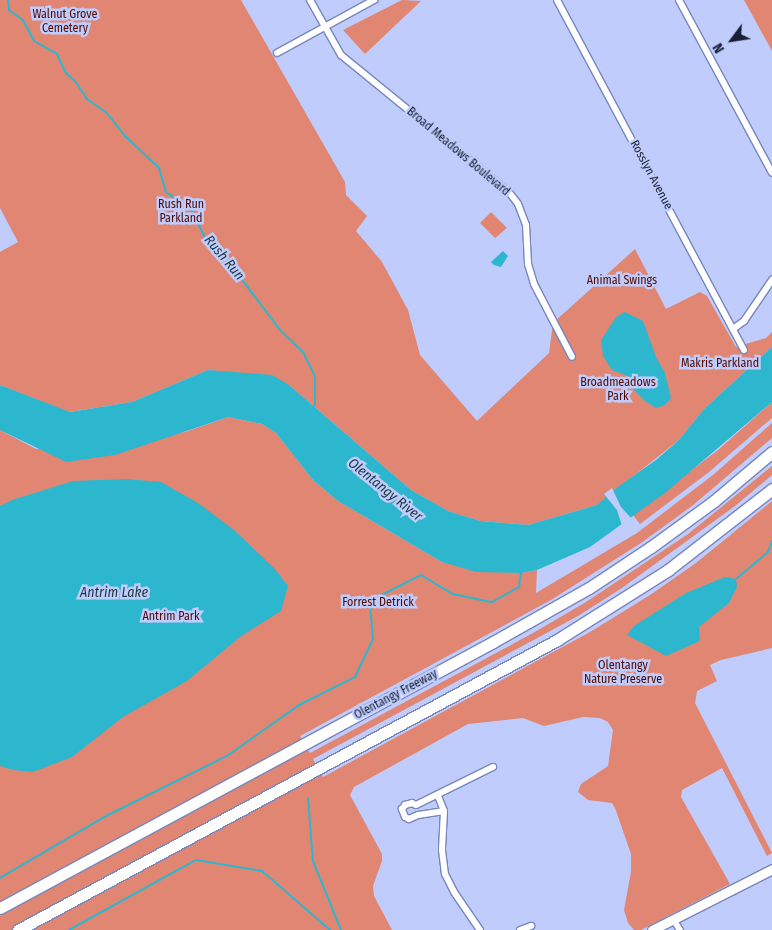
<!DOCTYPE html>
<style>
body{margin:0}
#map{position:relative;width:772px;height:930px;overflow:hidden;background:#bfccfc;font-family:"Fira Sans Condensed",sans-serif}
div>[style]{position:absolute}
.green>*{inset:0;background:#e18672}
.water>*{inset:0;background:#2cb7cf}
.pier>*{inset:0;background:#bfccfc}
.stream>*{height:2px;margin:-1px;padding:0 1px;transform-origin:1px;border-radius:1px;background:#2cb7cf}
.roads{filter:drop-shadow(1px 0 #7886bc) drop-shadow(-1px 0 #7886bc) drop-shadow(0 1px #7886bc) drop-shadow(0 -1px #7886bc)}
.street>*{height:6px;margin:-3px;padding:0 3px;transform-origin:3px;border-radius:3px;background:#fff}
.secondary>*{height:9px;margin:-4.5px;padding:0 4.5px;transform-origin:4.5px;border-radius:4.5px;background:#fff}
.highway>*{height:11px;margin:-5.5px;padding:0 5.5px;transform-origin:5.5px;border-radius:5.5px;background:#fff}
span{translate:-50% -50%;white-space:nowrap;text-align:center;line-height:1.15;-webkit-text-stroke:5px #bfccfc;paint-order:stroke}
.park-label{font-size:12px;color:#520900}
.street-label{font-size:12px;color:#181e33}
.water-label{font-size:14px;color:#1c383e;font-style:italic}
.north{position:absolute;left:707px;top:15px;width:50px;height:50px;-webkit-text-stroke:4px #bfccfc;paint-order:stroke;rotate:239deg;font-size:14px;font-weight:700;line-height:20px;text-align:center;color:#181e33}
.north::after{content:'';display:block;margin:auto;width:18px;height:22px;background:#181e33;clip-path:polygon(50% 0,100% 100%,50% 72%,0 100%)}
</style>
<div id="map">
<div class="green">
<div style="clip-path:polygon(0 0,241px 0,345px 182px,346px 195px,367px 216px,356px 231px,382px 262px,408px 310px,420px 355px,477px 421px,549px 353px,553px 323px,635px 249px,666px 309px,700px 292px,707px 296px,736px 347px,766px 338px,772px 332px,772px 347px,704px 409px,679px 440px,597px 505px,528px 525px,480px 521px,448px 511px,411px 490px,289px 385px,208px 370px,132px 402px,69px 412px,0 385px,0 252px,18px 242px,0 208px)"></div>
<div style="clip-path:polygon(402px 0,421px 1px,365px 54px,343px 30px)"></div>
<div style="clip-path:polygon(744px 0,772px 0,772px 51px)"></div>
<div style="clip-path:polygon(491px 212px,507px 228px,495px 238px,480px 223px)"></div>
<div style="clip-path:polygon(772px 402px,772px 418px,709px 472px,640px 524px,633px 515px,718px 450px)"></div>
<div style="clip-path:polygon(228px 417px,262px 424px,276px 433px,313px 480px,338px 501px,442px 562px,521px 573px,537px 570px,536px 593px,637px 533px,713px 475px,772px 423px,772px 438px,692px 506px,641px 543px,551px 600px,300px 736px,310px 753px,533px 633px,586px 602px,688px 534px,772px 466px,772px 475px,735px 506px,622px 588px,578px 616px,313px 759px,323px 777px,590px 632px,650px 595px,696px 563px,772px 501px,772px 648px,721px 660px,710px 665px,717px 681px,697px 691px,695px 703px,772px 853px,767px 856px,722px 768px,682px 790px,681px 797px,730px 884px,641px 930px,634px 930px,628px 923px,624px 910px,631px 872px,631px 854px,615px 808px,612px 803px,588px 800px,578px 792px,581px 784px,608px 766px,613px 730px,608px 722px,600px 718px,583px 717px,544px 726px,523px 718px,468px 724px,354px 787px,350px 795px,382px 854px,382px 861px,373px 886px,374px 896px,392px 930px,0 930px,0 430px,36px 449px,185px 432px)"></div>
</div>
<div class="water">
<div style="clip-path:polygon(503px 251px,508px 256px,501px 267px,494px 265px,491px 262px)"></div>
<div style="clip-path:polygon(625px 312px,643px 321px,656px 357px,665px 373px,671px 398px,665px 405px,656px 408px,646px 402px,634px 390px,630px 377px,612px 370px,603px 356px,601px 340px,617px 316px)"></div>
<div style="clip-path:polygon(772px 347px,772px 402px,665px 493px,590px 547px,537px 570px,521px 573px,476px 572px,442px 562px,338px 501px,313px 480px,276px 433px,262px 424px,228px 417px,115px 455px,66px 462px,0 430px,0 385px,70px 412px,132px 402px,208px 370px,272px 375px,289px 385px,411px 490px,448px 511px,480px 521px,528px 525px,597px 505px,619px 486px,656px 460px,679px 440px,704px 409px)"></div>
<div style="clip-path:polygon(126px 479px,161px 482px,198px 503px,234px 530px,275px 569px,288px 586px,281px 611px,240px 637px,187px 681px,123px 717px,72px 757px,33px 772px,13px 770px,0 766px,0 506px,12px 500px,73px 481px)"></div>
<div style="clip-path:polygon(725px 577px,736px 579px,737px 587px,729px 603px,699px 627px,700px 641px,666px 656px,627px 635px,634px 626px,686px 593px)"></div>
</div>
<div class="pier">
<div style="clip-path:polygon(612px 488px,621px 507px,632px 519px,622px 526px,617px 510px,604px 494px)"></div>
</div>
<div class="stream">
<div style="left:8px;top:0;width:10px;rotate:84deg"></div>
<div style="left:9px;top:10px;width:17px;rotate:36deg"></div>
<div style="left:23px;top:20px;width:24px;rotate:62deg"></div>
<div style="left:34px;top:41px;width:26px;rotate:29deg"></div>
<div style="left:57px;top:54px;width:21px;rotate:65deg"></div>
<div style="left:66px;top:73px;width:12px;rotate:42deg"></div>
<div style="left:75px;top:81px;width:22px;rotate:56deg"></div>
<div style="left:87px;top:99px;width:24px;rotate:35deg"></div>
<div style="left:107px;top:113px;width:31px;rotate:52deg"></div>
<div style="left:126px;top:137px;width:45px;rotate:43.2deg"></div>
<div style="left:159px;top:168px;width:25px;rotate:74deg"></div>
<div style="left:166px;top:192px;width:32px;rotate:36deg"></div>
<div style="left:192px;top:211px;width:30px;rotate:64deg"></div>
<div style="left:205px;top:238px;width:16px;rotate:38deg"></div>
<div style="left:218px;top:248px;width:103px;rotate:52.9deg"></div>
<div style="left:280px;top:330px;width:32px;rotate:44deg"></div>
<div style="left:303px;top:352px;width:28px;rotate:64deg"></div>
<div style="left:315px;top:377px;width:27px;rotate:90deg"></div>
<div style="left:315px;top:404px;width:6px;rotate:121deg"></div>
<div style="left:736px;top:579px;width:42px;rotate:-40.2deg"></div>
<div style="left:768px;top:552px;width:12px;rotate:-70deg"></div>
<div style="left:308px;top:798px;width:63px;rotate:85.5deg"></div>
<div style="left:313px;top:861px;width:74px;rotate:67.9deg"></div>
<div style="left:0;top:878px;width:123px;rotate:-30.3deg"></div>
<div style="left:106px;top:816px;width:135px;rotate:-26.4deg"></div>
<div style="left:227px;top:756px;width:88px;rotate:-35.3deg"></div>
<div style="left:299px;top:705px;width:63px;rotate:-26.6deg"></div>
<div style="left:355px;top:677px;width:42px;rotate:-64.7deg"></div>
<div style="left:373px;top:639px;width:38px;rotate:-95deg"></div>
<div style="left:370px;top:601px;width:57px;rotate:-27deg"></div>
<div style="left:421px;top:575px;width:37px;rotate:31deg"></div>
<div style="left:453px;top:594px;width:40px;rotate:12deg"></div>
<div style="left:492px;top:602px;width:31px;rotate:-29deg"></div>
<div style="left:519px;top:587px;width:14px;rotate:-82deg"></div>
<div style="left:69px;top:930px;width:145px;rotate:-28.9deg"></div>
<div style="left:196px;top:860px;width:67px;rotate:9.5deg"></div>
<div style="left:262px;top:871px;width:90px;rotate:40.9deg"></div>
</div>
<div class="roads">
<div class="street">
<div style="left:310px;top:0;width:63px;rotate:60.6deg"></div>
<div style="left:341px;top:55px;width:215px;rotate:39.2deg"></div>
<div style="left:508px;top:191px;width:16px;rotate:52deg"></div>
<div style="left:518px;top:204px;width:22px;rotate:69deg"></div>
<div style="left:526px;top:225px;width:39px;rotate:87deg"></div>
<div style="left:528px;top:264px;width:21px;rotate:73deg"></div>
<div style="left:534px;top:284px;width:82px;rotate:62.5deg"></div>
<div style="left:557px;top:0;width:397px;rotate:61.9deg"></div>
<div style="left:679px;top:0;width:196px;rotate:61.7deg"></div>
<div style="left:277px;top:53px;width:111px;rotate:-28.7deg"></div>
<div style="left:733px;top:329px;width:14px;rotate:-36deg"></div>
<div style="left:744px;top:321px;width:50px;rotate:-55.7deg"></div>
<div style="left:438px;top:796px;width:16px;rotate:68deg"></div>
<div style="left:444px;top:811px;width:39px;rotate:93deg"></div>
<div style="left:442px;top:850px;width:24px;rotate:83deg"></div>
<div style="left:445px;top:874px;width:20px;rotate:63deg"></div>
<div style="left:454px;top:892px;width:46px;rotate:55.6deg"></div>
<div style="left:444px;top:811px;width:26px;rotate:171deg"></div>
<div style="left:418px;top:815px;width:10px;rotate:156deg"></div>
<div style="left:409px;top:819px;width:4px;rotate:-153deg"></div>
<div style="left:405px;top:817px;width:9px;rotate:-111deg"></div>
<div style="left:402px;top:809px;width:5px;rotate:-53deg"></div>
<div style="left:405px;top:805px;width:7px;rotate:-16deg"></div>
<div style="left:412px;top:803px;width:4px;rotate:27deg"></div>
<div style="left:416px;top:805px;width:86px;rotate:-26.3deg"></div>
<div style="left:673px;top:919px;width:13px;rotate:58deg"></div>
<div style="left:520px;top:930px;width:12px;rotate:-20deg"></div>
</div>
<div class="secondary">
<div style="left:652px;top:930px;width:135px;rotate:-26.9deg"></div>
</div>
<div class="highway">
<div style="left:0;top:908px;width:560px;rotate:-28.35deg"></div>
<div style="left:493px;top:642px;width:110px;rotate:-29.4deg"></div>
<div style="left:589px;top:588px;width:74px;rotate:-33.5deg"></div>
<div style="left:651px;top:547px;width:78px;rotate:-36.1deg"></div>
<div style="left:714px;top:501px;width:76px;rotate:-40.2deg"></div>
<div style="left:18px;top:930px;width:612px;rotate:-28.28deg"></div>
<div style="left:557px;top:640px;width:131px;rotate:-32.2deg"></div>
<div style="left:668px;top:570px;width:132px;rotate:-37.9deg"></div>
</div>
</div>
<div class="park-label">
<span style="left:65px;top:22px">Walnut Grove<br>Cemetery</span>
<span style="left:181px;top:212px">Rush Run<br>Parkland</span>
<span style="left:622px;top:281px">Animal Swings</span>
<span style="left:720px;top:364px">Makris Parkland</span>
<span style="left:618px;top:390px">Broadmeadows<br>Park</span>
<span style="left:378px;top:603px">Forrest Detrick</span>
<span style="left:171px;top:617px">Antrim Park</span>
<span style="left:623px;top:673px">Olentangy<br>Nature Preserve</span>
</div>
<div class="street-label">
<span style="left:458px;top:152px;rotate:40deg">Broad Meadows Boulevard</span>
<span style="left:651px;top:175px;rotate:62deg">Rosslyn Avenue</span>
<span style="left:396px;top:695px;rotate:-28deg">Olentangy Freeway</span>
</div>
<div class="water-label">
<span style="left:224px;top:258px;rotate:50deg">Rush Run</span>
<span style="left:385px;top:490px;rotate:39deg">Olentangy River</span>
<span style="left:114px;top:593px">Antrim Lake</span>
</div>
<div class="north">N</div>
</div>
